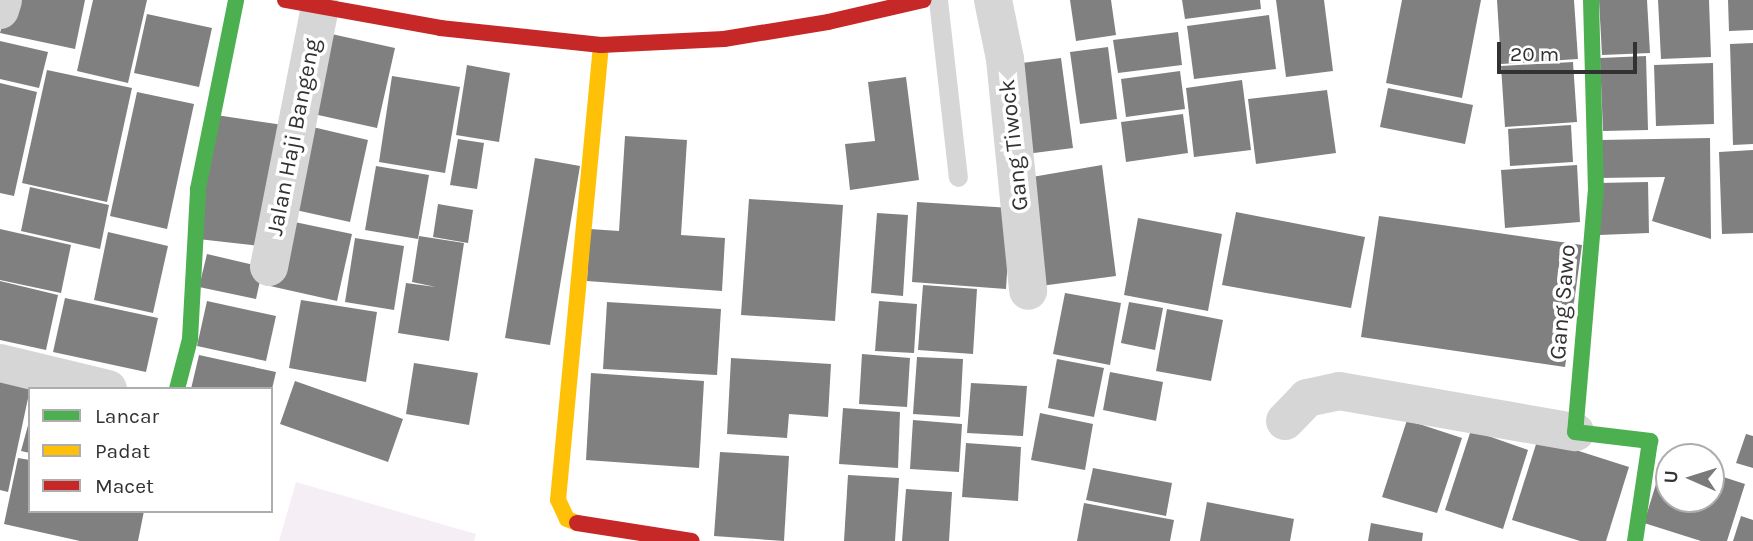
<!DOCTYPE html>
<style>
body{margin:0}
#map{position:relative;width:1753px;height:541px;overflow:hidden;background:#fff;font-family:Karla,sans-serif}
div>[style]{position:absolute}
.green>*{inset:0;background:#f6eef5}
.building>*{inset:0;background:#808080}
.lane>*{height:19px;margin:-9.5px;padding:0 9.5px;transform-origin:9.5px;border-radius:9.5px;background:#d6d6d6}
.street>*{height:38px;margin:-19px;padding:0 19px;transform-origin:19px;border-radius:19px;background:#d6d6d6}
.fast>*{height:16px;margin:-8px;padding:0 8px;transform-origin:8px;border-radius:8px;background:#4caf50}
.slow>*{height:16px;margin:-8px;padding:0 8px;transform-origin:8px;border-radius:8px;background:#ffc107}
.jam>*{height:16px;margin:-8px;padding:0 8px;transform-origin:8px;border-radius:8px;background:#c62828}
span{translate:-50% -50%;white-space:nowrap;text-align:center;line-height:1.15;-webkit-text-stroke:7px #fff;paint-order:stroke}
.street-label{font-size:23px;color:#323232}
.legend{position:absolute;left:28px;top:387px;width:245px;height:126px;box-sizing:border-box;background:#fff;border:2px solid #adadad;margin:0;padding:9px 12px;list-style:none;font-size:21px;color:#323232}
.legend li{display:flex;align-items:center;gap:14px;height:35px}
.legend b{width:35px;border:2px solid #adadad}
.north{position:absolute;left:1655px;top:443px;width:70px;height:70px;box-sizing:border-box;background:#fff;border:2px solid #adadad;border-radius:50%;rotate:273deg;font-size:19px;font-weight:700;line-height:28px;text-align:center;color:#323232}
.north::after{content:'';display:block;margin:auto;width:24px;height:32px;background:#7a7a7a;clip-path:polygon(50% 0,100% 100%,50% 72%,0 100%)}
.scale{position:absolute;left:1497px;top:42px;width:140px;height:32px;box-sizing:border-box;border:4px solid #323232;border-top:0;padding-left:9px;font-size:21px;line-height:24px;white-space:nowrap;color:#323232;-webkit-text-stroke:5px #fff;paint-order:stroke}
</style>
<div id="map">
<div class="green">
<div style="clip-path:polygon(296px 482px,476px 534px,474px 541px,279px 541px)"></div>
</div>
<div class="building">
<div style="clip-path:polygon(8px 0,85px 0,75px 49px,0 33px)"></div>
<div style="clip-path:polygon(93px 0,147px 0,128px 83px,77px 71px)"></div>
<div style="clip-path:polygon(1070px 0,1111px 0,1116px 35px,1076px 41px)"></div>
<div style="clip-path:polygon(1182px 0,1260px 0,1261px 9px,1185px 19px)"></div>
<div style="clip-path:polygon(1276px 0,1324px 0,1333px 71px,1286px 77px)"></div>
<div style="clip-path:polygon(1402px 0,1481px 0,1462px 98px,1386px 83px)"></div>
<div style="clip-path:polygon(1497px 0,1574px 0,1578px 59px,1501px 64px)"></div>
<div style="clip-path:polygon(1599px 0,1647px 0,1650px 53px,1602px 55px)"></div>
<div style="clip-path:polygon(1658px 0,1709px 0,1711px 57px,1661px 59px)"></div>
<div style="clip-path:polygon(1728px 0,1753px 0,1753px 30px,1729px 31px)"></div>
<div style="clip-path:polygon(147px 14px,212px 28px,199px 87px,134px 73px)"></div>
<div style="clip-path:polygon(1269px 15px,1276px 69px,1194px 79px,1187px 26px)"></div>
<div style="clip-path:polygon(318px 31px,395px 48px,377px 128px,300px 111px)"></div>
<div style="clip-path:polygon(1178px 32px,1182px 65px,1118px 73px,1113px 40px)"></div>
<div style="clip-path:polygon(0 41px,48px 52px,39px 88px,0 79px)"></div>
<div style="clip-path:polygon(1753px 43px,1753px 144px,1733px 145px,1730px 44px)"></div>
<div style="clip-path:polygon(1108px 47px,1117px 119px,1080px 124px,1070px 52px)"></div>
<div style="clip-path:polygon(1646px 56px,1648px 130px,1603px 131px,1600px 58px)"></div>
<div style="clip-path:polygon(1061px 58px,1073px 148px,1026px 154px,1014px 64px)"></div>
<div style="clip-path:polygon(1573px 62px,1577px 122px,1505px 127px,1501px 66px)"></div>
<div style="clip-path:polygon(1713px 63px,1714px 124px,1656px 126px,1654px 65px)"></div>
<div style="clip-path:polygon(467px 65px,510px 73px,499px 142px,456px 135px)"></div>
<div style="clip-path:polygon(47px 70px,132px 88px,107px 202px,22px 183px)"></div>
<div style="clip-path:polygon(1180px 71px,1185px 109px,1126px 117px,1121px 79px)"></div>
<div style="clip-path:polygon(392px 76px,460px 87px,445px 173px,379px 162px)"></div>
<div style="clip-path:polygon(906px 77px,919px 180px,850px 190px,845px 144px,875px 141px,868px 82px)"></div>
<div style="clip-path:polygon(1242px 80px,1251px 150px,1194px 157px,1186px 88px)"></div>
<div style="clip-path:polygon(0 83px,37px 92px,14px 196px,0 193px)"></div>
<div style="clip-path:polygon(1388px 88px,1473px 105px,1465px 144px,1380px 127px)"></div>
<div style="clip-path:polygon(1327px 90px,1336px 153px,1256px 164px,1248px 99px)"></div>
<div style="clip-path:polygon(137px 92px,194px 104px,167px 229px,110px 216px)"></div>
<div style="clip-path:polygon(1183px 114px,1188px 153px,1126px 162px,1121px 122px)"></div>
<div style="clip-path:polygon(216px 115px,290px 126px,270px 247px,198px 239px)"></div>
<div style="clip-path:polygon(300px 124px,368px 140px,350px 222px,282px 207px)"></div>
<div style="clip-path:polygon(1571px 125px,1573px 162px,1510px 166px,1508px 129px)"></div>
<div style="clip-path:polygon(625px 136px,687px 140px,681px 235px,725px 238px,722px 291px,587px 281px,590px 229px,619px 231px)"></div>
<div style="clip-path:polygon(1710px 138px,1711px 239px,1652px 221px,1665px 177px,1600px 178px,1600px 140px)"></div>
<div style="clip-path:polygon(458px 139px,484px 143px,477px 189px,450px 185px)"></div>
<div style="clip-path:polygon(1753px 150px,1753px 233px,1722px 234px,1719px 152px)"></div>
<div style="clip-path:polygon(535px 158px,580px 166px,550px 345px,505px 338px)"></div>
<div style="clip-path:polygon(1102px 165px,1116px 276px,1033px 287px,1032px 177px)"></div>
<div style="clip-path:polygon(1577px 165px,1580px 222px,1505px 228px,1501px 170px)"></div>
<div style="clip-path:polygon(376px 166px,429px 175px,418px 239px,365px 230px)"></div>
<div style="clip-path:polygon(1648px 182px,1649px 233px,1599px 235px,1597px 183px)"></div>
<div style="clip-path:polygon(30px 187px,109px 205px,100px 249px,21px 231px)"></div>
<div style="clip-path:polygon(749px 199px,843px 205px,835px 321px,741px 315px)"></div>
<div style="clip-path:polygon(917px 202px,1011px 208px,1006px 289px,912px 282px)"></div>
<div style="clip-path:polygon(438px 204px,473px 210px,468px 243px,433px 237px)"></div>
<div style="clip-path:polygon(1236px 212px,1365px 237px,1351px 308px,1222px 285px)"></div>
<div style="clip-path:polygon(877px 213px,908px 215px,903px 296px,871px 293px)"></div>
<div style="clip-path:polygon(1379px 216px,1582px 245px,1565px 367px,1361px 337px)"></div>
<div style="clip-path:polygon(1138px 218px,1222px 234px,1208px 311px,1124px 295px)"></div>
<div style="clip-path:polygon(285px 220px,352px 234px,337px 301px,270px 286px)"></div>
<div style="clip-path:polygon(0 229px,71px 245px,61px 293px,0 280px)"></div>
<div style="clip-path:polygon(108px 232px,168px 246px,153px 313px,94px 300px)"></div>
<div style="clip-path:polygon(419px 236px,464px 243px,449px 341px,398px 333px,406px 283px,436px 287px,412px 282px)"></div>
<div style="clip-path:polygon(355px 238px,404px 246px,394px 310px,345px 302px)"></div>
<div style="clip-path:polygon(207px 254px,263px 267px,256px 299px,199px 287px)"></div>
<div style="clip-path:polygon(0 281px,58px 295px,46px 350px,0 340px)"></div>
<div style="clip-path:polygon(923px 285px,977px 289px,973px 354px,918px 350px)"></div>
<div style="clip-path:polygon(1065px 293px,1121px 303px,1110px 365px,1053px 354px)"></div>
<div style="clip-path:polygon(65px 298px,158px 318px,146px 372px,53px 352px)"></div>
<div style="clip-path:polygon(301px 300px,377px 312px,366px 382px,289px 368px)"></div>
<div style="clip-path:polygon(207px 301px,276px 316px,266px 361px,197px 346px)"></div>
<div style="clip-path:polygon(879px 301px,917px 304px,914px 353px,875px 351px)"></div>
<div style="clip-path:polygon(607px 302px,721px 309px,717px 375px,603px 369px)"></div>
<div style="clip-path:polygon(1129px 302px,1163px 308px,1155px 350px,1121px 343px)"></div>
<div style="clip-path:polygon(1167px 309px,1223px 320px,1211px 381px,1156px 371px)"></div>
<div style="clip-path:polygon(862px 354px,910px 358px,907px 407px,859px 404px)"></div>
<div style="clip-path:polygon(199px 355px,276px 372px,272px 389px,191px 389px)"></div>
<div style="clip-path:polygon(917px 357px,963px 359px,960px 417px,913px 414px)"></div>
<div style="clip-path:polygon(731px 358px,831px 364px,828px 417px,789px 414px,787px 438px,727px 434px)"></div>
<div style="clip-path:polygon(1057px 359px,1104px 368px,1094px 417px,1048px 408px)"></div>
<div style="clip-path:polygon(414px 363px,478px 373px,469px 425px,406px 414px)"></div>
<div style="clip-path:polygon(0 369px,30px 389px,8px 492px,0 490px)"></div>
<div style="clip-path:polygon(1110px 372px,1163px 382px,1156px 421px,1103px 410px)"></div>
<div style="clip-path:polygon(591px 373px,704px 381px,699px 468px,586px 460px)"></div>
<div style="clip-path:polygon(295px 381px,403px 419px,388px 462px,280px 424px)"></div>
<div style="clip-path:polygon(971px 383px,1027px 386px,1023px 436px,967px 433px)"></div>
<div style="clip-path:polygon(843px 408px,900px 412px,898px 468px,839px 464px)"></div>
<div style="clip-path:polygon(1040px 413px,1093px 424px,1085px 470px,1031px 460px)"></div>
<div style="clip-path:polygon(30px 418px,30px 453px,21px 451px)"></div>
<div style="clip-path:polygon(913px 420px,962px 424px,959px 472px,910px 469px)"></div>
<div style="clip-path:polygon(1407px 420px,1462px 438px,1437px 513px,1382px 497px)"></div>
<div style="clip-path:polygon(1471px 430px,1528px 450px,1503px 529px,1445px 510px)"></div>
<div style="clip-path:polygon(1746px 434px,1753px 436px,1753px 468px,1736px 463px)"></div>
<div style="clip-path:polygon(1538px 438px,1629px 467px,1606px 541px,1580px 541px,1512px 520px)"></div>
<div style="clip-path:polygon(966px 443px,1021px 447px,1018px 501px,962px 497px)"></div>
<div style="clip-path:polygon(720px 452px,789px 456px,784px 541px,714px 536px)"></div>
<div style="clip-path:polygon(18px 458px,30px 460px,30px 511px,144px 511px,138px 541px,80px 541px,4px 524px)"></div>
<div style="clip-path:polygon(1664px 458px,1669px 460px,1669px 499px,1711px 499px,1711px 473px,1745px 484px,1727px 541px,1701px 541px,1644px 523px)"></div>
<div style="clip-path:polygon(1093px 468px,1172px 483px,1166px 516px,1086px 500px)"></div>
<div style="clip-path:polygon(848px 475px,899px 478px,895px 541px,844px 541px)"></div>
<div style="clip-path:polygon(906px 489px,952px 492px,949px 541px,902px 541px)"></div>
<div style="clip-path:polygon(1207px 502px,1294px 519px,1290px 541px,1200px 541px)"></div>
<div style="clip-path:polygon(1084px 503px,1174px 520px,1170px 541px,1077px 541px)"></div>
<div style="clip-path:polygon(1741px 516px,1753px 520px,1753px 541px,1733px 541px)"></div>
<div style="clip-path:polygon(1371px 523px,1423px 533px,1422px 541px,1368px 541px)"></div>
</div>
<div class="lane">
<div style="left:938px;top:0;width:178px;rotate:83.6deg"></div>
</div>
<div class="street">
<div style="left:993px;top:0;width:60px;rotate:78.5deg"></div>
<div style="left:1005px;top:59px;width:233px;rotate:84.3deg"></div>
<div style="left:0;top:10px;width:10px;rotate:-73deg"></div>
<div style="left:269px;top:267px;width:265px;rotate:-78.9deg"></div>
<div style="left:0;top:363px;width:111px;rotate:13.5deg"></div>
<div style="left:1285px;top:421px;width:32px;rotate:-46deg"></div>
<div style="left:1307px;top:398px;width:33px;rotate:-12deg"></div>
<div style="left:1339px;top:391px;width:240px;rotate:9.9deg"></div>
</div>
<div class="fast">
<div style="left:1591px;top:0;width:189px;rotate:88.5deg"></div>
<div style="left:1596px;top:189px;width:244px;rotate:94.9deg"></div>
<div style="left:1575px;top:432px;width:76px;rotate:6.8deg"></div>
<div style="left:1650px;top:441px;width:101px;rotate:98.5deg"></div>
<div style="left:177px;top:389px;width:52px;rotate:-75.4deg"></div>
<div style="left:190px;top:339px;width:150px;rotate:-86.9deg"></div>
<div style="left:198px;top:189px;width:193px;rotate:-78.6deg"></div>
</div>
<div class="slow">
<div style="left:577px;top:523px;width:11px;rotate:-158deg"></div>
<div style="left:567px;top:519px;width:21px;rotate:-115deg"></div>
<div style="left:558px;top:500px;width:457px;rotate:-84.6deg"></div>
</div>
<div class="jam">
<div style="left:285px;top:0;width:158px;rotate:10.2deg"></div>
<div style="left:440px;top:28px;width:162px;rotate:6deg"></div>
<div style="left:601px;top:45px;width:123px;rotate:-2.8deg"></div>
<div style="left:724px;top:39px;width:105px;rotate:-9.3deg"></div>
<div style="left:828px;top:22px;width:98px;rotate:-13deg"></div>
<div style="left:577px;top:523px;width:116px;rotate:8.9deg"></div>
</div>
<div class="street-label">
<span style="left:294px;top:137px;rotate:-79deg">Jalan Haji Bangeng</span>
<span style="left:1014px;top:145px;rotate:-96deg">Gang Tiwock</span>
<span style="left:1563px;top:302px;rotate:-85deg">Gang Sawo</span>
</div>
<ul class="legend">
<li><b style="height:9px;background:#4caf50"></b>Lancar</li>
<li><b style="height:9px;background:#ffc107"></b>Padat</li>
<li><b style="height:9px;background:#c62828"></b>Macet</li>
</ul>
<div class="north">U</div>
<div class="scale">20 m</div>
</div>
